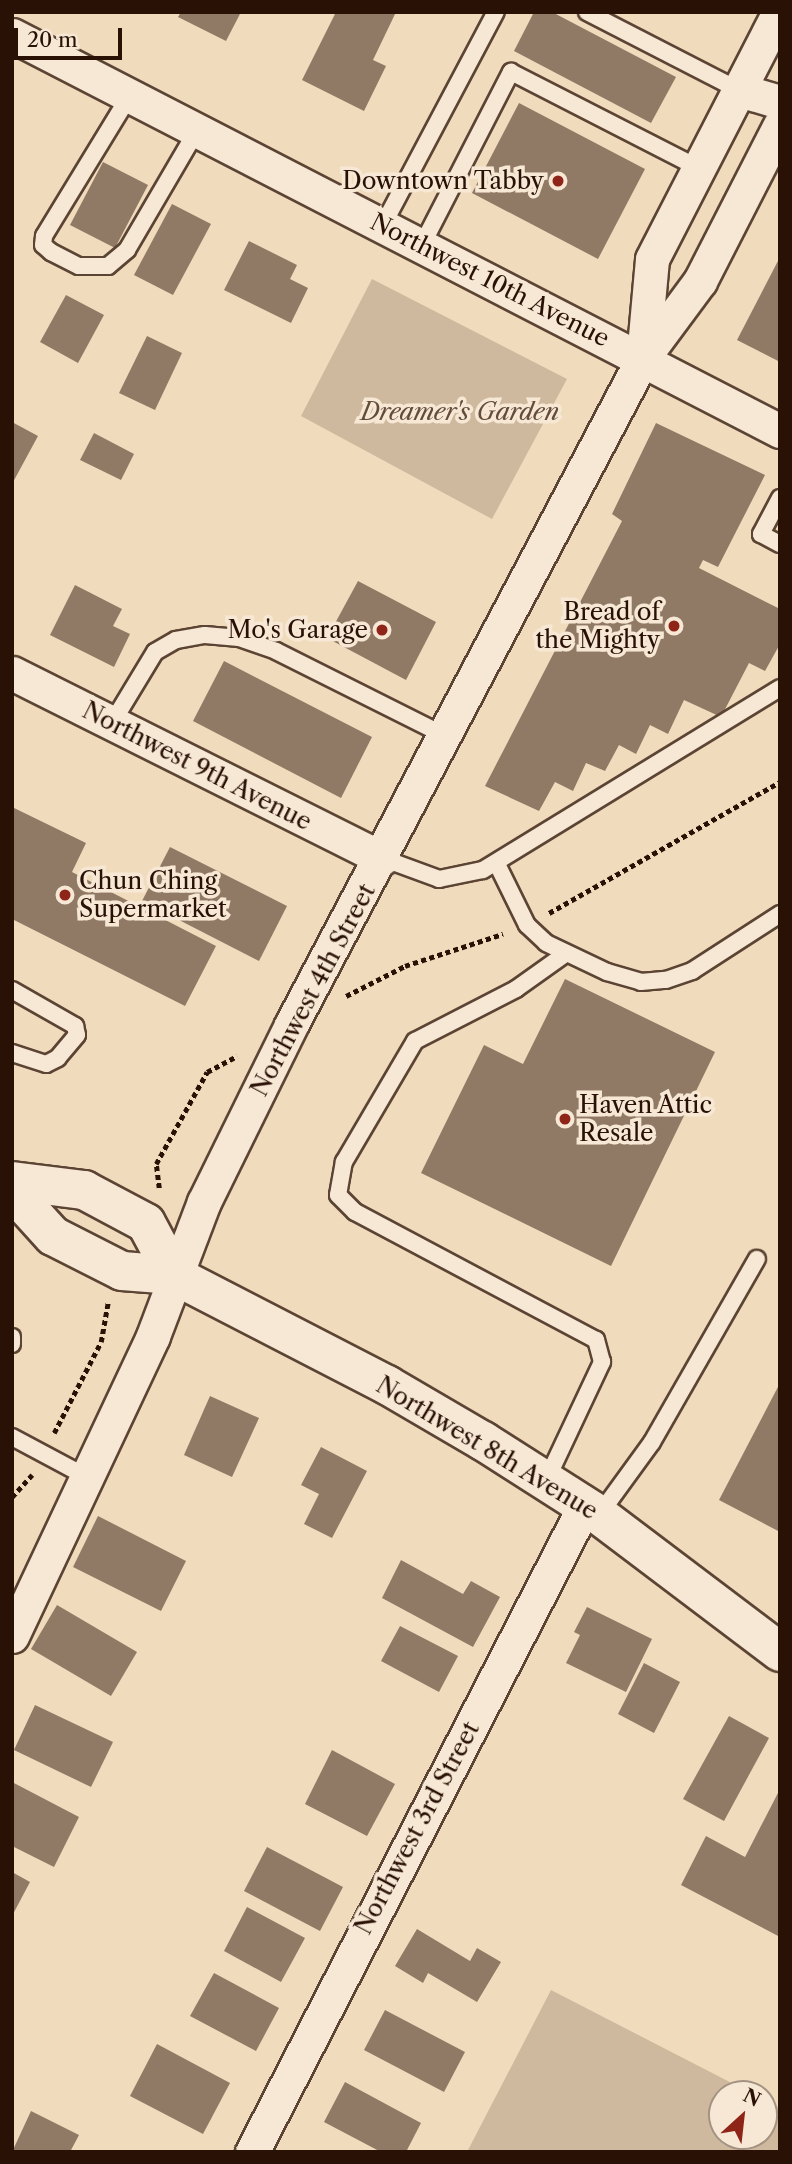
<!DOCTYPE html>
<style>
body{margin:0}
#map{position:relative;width:792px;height:2164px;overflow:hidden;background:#f1dbbd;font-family:"Libre Caslon Text",serif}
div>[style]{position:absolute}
.green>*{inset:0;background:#cfb99e}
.building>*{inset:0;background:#917a65}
.path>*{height:4.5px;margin-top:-2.25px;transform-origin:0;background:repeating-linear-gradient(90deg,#2a1106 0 5px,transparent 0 8.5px)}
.roads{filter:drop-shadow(2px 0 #5c4434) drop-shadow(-2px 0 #5c4434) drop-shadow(0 2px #5c4434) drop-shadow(0 -2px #5c4434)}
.lane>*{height:16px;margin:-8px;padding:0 8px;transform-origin:8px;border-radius:8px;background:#f6e8d4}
.street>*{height:33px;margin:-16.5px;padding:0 16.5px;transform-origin:16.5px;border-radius:16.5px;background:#f6e8d4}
.secondary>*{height:38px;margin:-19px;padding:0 19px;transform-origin:19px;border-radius:19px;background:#f6e8d4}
.dots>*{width:19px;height:19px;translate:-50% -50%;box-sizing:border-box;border:4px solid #f6e8d4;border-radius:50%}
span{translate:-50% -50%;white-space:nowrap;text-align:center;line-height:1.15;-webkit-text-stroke:7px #f6e8d4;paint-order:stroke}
.poi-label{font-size:24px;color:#2a1106}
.right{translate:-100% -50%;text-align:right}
.left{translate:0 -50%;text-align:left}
.street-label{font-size:24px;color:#2a1106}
.park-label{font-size:24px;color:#644c3b;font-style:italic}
.frame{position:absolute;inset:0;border:14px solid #2a1106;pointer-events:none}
.north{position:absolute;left:708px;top:2080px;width:70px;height:70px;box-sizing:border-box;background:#f6e8d4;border:2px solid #a49282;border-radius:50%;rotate:27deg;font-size:19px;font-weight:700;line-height:28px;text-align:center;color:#2a1106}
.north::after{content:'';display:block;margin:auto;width:24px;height:32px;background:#8f2418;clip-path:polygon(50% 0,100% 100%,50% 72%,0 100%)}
.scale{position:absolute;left:14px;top:28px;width:108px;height:32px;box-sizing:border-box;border:4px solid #2a1106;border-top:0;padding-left:9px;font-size:21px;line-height:24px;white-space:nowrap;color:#2a1106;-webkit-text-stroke:5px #f6e8d4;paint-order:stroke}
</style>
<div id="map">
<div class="green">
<div style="clip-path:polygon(372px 279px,567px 379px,492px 519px,301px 416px)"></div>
<div style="clip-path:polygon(551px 1990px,753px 2094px,722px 2094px,722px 2136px,764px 2136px,764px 2100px,780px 2108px,780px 2152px,467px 2152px)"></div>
</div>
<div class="building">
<div style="clip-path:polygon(181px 12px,241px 12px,226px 41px,178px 17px)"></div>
<div style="clip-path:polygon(336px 12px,396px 12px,373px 60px,386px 66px,364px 111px,302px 80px)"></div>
<div style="clip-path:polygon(534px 12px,552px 12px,676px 77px,651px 123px,514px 51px)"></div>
<div style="clip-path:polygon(519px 103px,645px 169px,598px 259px,472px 193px)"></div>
<div style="clip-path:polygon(103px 162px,148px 185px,115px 248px,70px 225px)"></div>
<div style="clip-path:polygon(172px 204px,211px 224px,173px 295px,134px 275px)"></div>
<div style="clip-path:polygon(249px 241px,297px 265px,290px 279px,308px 288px,291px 323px,224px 290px)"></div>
<div style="clip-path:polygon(780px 257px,780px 362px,737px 340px)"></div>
<div style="clip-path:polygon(66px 295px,104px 315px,78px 363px,40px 342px)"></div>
<div style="clip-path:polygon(147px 336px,182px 353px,155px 410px,119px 393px)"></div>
<div style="clip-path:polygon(12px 422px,38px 436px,12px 484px)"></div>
<div style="clip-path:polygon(656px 423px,765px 475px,718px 567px,703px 560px,699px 568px,780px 609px,780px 644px,765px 671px,749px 663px,721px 717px,684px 700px,668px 734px,650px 725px,636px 754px,619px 745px,605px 771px,586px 763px,573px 791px,555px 782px,539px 811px,485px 786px,622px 521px,612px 514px)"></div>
<div style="clip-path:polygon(94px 433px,134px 454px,121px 480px,80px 460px)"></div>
<div style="clip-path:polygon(358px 581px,436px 622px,406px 680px,327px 638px)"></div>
<div style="clip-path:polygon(75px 585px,122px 609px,113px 626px,130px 634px,114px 667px,50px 635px)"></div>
<div style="clip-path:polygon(224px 661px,372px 737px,341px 798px,193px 721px)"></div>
<div style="clip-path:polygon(12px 807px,86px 843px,72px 872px,216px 946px,185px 1006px,12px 919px)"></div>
<div style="clip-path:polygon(170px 847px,287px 906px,259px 961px,142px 901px)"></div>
<div style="clip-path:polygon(565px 979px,715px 1052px,611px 1266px,421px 1173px,484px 1045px,523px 1064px)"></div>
<div style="clip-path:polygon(780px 1383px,780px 1532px,719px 1500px)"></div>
<div style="clip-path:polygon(210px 1396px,259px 1418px,232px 1477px,184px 1455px)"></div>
<div style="clip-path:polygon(321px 1447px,367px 1471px,332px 1538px,304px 1524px,319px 1494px,301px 1485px)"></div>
<div style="clip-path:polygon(98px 1516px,186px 1561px,161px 1611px,73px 1567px)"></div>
<div style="clip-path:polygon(401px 1560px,463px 1594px,471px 1581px,500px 1597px,473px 1647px,382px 1598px)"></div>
<div style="clip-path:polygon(57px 1605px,137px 1652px,111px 1696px,31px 1649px)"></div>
<div style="clip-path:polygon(587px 1607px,652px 1639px,626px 1692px,566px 1663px,580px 1635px,574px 1632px)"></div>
<div style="clip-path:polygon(400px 1626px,458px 1656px,439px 1692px,381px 1661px)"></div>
<div style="clip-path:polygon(644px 1663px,680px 1682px,654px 1733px,618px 1714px)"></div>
<div style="clip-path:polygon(35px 1705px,113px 1742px,91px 1787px,14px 1750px)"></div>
<div style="clip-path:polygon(729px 1716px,769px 1738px,724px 1821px,683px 1799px)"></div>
<div style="clip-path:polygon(332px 1750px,395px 1784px,367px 1836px,305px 1804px)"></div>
<div style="clip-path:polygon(12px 1782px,79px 1817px,54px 1867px,12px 1846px)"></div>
<div style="clip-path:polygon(780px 1789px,780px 1937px,681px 1885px,706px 1836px,745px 1857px)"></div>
<div style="clip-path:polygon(267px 1847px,343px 1887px,320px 1931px,244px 1891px)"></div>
<div style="clip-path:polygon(12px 1872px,30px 1882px,12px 1916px)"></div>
<div style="clip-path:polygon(247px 1907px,305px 1938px,281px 1982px,224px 1951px)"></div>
<div style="clip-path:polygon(417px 1929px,470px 1961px,477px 1948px,501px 1962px,477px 2002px,428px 1973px,423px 1983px,395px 1966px)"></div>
<div style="clip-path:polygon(214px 1973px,279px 2008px,256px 2051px,190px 2016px)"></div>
<div style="clip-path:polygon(385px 2010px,465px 2052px,444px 2092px,364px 2050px)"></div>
<div style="clip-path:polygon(157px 2044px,230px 2083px,203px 2134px,130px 2096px)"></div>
<div style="clip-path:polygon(345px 2082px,421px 2123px,406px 2152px,381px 2152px,324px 2122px)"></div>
<div style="clip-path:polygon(31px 2111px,79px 2135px,70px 2152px,12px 2152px)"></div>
</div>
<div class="path">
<div style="left:549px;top:913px;width:266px;rotate:-29.6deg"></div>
<div style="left:346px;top:996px;width:66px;rotate:-27deg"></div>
<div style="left:405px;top:966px;width:103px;rotate:-18.1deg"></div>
<div style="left:159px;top:1188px;width:24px;rotate:-97deg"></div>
<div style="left:156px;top:1164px;width:105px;rotate:-61deg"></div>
<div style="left:207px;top:1072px;width:34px;rotate:-28deg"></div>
<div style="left:54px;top:1433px;width:102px;rotate:-62.7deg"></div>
<div style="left:101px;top:1342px;width:40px;rotate:-80deg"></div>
<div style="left:12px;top:1497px;width:30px;rotate:-48deg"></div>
</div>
<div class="roads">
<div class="lane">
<div style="left:587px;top:12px;width:171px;rotate:27.2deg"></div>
<div style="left:130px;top:95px;width:165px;rotate:121.4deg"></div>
<div style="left:44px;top:236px;width:9px;rotate:96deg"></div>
<div style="left:43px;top:245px;width:11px;rotate:41deg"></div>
<div style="left:51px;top:252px;width:31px;rotate:27deg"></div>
<div style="left:79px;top:266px;width:29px"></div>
<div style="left:108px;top:266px;width:25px;rotate:-40deg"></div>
<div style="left:127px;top:250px;width:139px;rotate:-59.7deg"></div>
<div style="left:383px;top:225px;width:241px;rotate:-62.1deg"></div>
<div style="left:422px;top:245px;width:195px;rotate:-62.8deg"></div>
<div style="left:511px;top:72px;width:211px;rotate:27.1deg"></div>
<div style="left:780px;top:498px;width:41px;rotate:117.8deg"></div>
<div style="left:761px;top:534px;width:21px;rotate:28deg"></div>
<div style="left:112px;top:723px;width:83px;rotate:-58.8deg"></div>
<div style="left:155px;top:652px;width:24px;rotate:-30deg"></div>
<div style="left:176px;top:640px;width:29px;rotate:-10deg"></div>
<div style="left:205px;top:635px;width:34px;rotate:5deg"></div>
<div style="left:239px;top:638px;width:39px;rotate:19deg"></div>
<div style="left:276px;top:651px;width:190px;rotate:26.6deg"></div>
<div style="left:382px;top:858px;width:61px;rotate:20.2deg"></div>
<div style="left:439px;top:879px;width:45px;rotate:-11.6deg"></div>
<div style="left:483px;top:870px;width:348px;rotate:-31.5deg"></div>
<div style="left:497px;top:864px;width:68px;rotate:63.8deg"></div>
<div style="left:527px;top:925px;width:26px;rotate:43deg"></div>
<div style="left:546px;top:943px;width:68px;rotate:25.4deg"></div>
<div style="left:607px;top:972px;width:35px;rotate:16deg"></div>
<div style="left:641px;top:982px;width:25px;rotate:-5deg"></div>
<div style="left:666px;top:980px;width:28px;rotate:-19deg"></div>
<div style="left:692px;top:971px;width:105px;rotate:-32.9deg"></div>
<div style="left:12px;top:990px;width:73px;rotate:29.7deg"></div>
<div style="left:75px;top:1026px;width:9px;rotate:77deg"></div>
<div style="left:77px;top:1035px;width:30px;rotate:130deg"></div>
<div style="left:58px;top:1058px;width:13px;rotate:153deg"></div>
<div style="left:46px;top:1064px;width:36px;rotate:-162deg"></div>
<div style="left:12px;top:1337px;width:7px;rotate:90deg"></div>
<div style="left:12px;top:1437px;width:85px;rotate:28.1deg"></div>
<div style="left:546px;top:1481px;width:132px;rotate:-64.8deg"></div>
<div style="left:602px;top:1362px;width:23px;rotate:-105deg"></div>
<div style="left:596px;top:1340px;width:273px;rotate:-152deg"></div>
<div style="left:355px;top:1212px;width:24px;rotate:-135deg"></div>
<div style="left:338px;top:1195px;width:34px;rotate:-80deg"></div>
<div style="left:344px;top:1162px;width:140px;rotate:-59.6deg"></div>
<div style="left:415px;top:1041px;width:114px;rotate:-27.2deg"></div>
<div style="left:516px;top:989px;width:60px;rotate:-35.5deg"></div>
<div style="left:599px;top:1515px;width:90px;rotate:-54deg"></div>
<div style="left:652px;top:1442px;width:211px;rotate:-60.2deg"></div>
</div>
<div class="street">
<div style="left:12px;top:35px;width:864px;rotate:27.28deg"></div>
<div style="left:739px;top:90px;width:43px;rotate:16.3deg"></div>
<div style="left:643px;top:358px;width:99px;rotate:-84.8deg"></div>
<div style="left:652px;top:259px;width:278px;rotate:-62.8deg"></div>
<div style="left:12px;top:673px;width:414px;rotate:26.6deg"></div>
<div style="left:12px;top:1636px;width:331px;rotate:-64.8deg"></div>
<div style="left:153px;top:1336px;width:143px;rotate:-69.2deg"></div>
<div style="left:204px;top:1202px;width:197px;rotate:-63.8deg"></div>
<div style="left:291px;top:1025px;width:754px;rotate:-62.18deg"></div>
<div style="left:643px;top:358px;width:96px;rotate:-53.5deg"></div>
<div style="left:700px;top:281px;width:175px;rotate:-62.9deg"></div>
<div style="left:252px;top:2152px;width:728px;rotate:-62.77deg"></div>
</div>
<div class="secondary">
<div style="left:12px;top:1181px;width:73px;rotate:7.1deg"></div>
<div style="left:84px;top:1190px;width:70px;rotate:28deg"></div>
<div style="left:146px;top:1223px;width:59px;rotate:61.7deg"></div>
<div style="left:12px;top:1191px;width:61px;rotate:47.7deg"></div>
<div style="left:53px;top:1236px;width:77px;rotate:26.9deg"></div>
<div style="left:122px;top:1271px;width:52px;rotate:4.4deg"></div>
<div style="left:174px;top:1275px;width:240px;rotate:27.3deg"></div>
<div style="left:387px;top:1385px;width:111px;rotate:30.3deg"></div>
<div style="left:483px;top:1441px;width:138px;rotate:32.5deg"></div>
<div style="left:599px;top:1515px;width:227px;rotate:37.1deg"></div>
</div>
</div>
<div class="dots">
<div style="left:558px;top:181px;background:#8f2418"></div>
<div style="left:674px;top:626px;background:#8f2418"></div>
<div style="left:382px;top:630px;background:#8f2418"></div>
<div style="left:65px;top:895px;background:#8f2418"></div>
<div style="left:565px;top:1119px;background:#8f2418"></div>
</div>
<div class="poi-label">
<span class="right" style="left:544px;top:181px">Downtown Tabby</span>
<span class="right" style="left:660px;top:626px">Bread of<br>the Mighty</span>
<span class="right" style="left:368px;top:630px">Mo's Garage</span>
<span class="left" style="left:79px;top:895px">Chun Ching<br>Supermarket</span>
<span class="left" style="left:579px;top:1119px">Haven Attic<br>Resale</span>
</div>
<div class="street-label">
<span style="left:490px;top:280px;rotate:27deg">Northwest 10th Avenue</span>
<span style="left:197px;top:766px;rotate:27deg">Northwest 9th Avenue</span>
<span style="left:313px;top:990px;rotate:-62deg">Northwest 4th Street</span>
<span style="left:487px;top:1448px;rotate:31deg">Northwest 8th Avenue</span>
<span style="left:417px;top:1828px;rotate:-62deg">Northwest 3rd Street</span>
</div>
<div class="park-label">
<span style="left:460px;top:412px">Dreamer's Garden</span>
</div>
<div class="frame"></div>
<div class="north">N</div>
<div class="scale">20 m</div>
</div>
